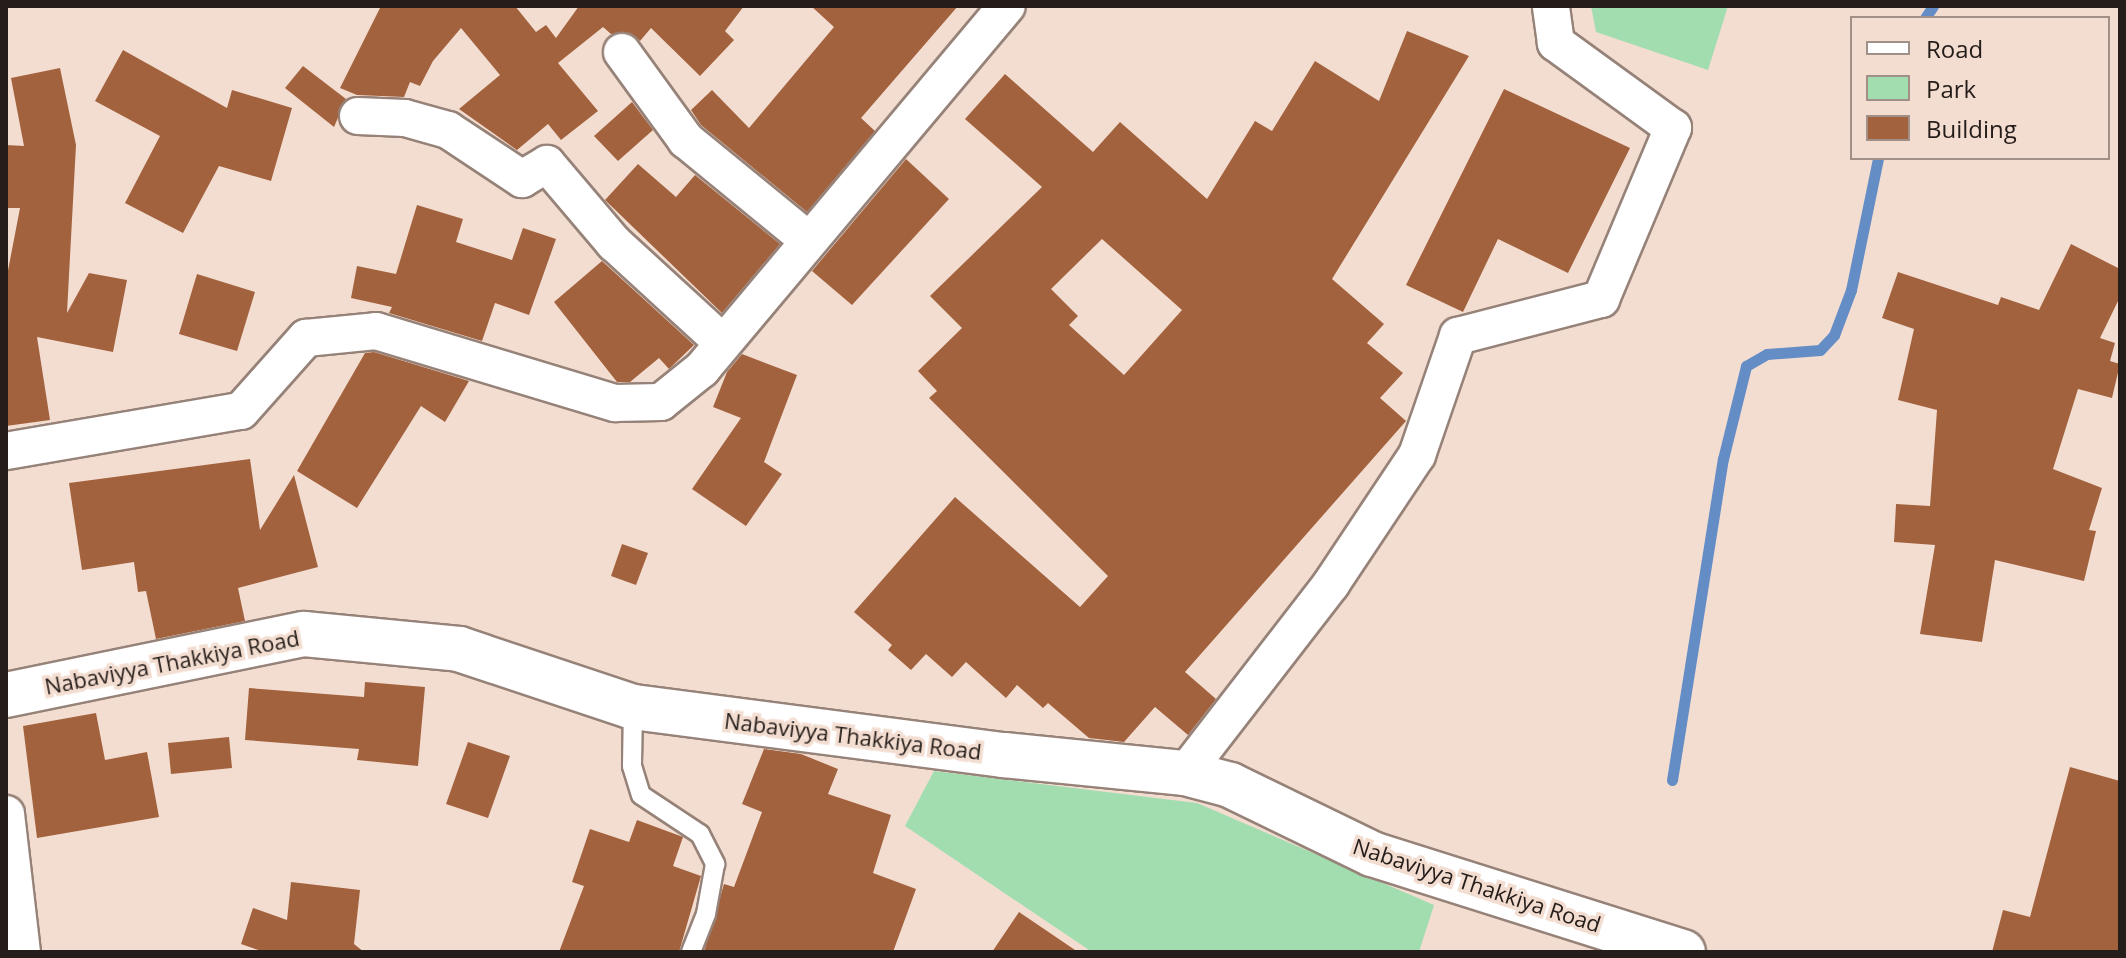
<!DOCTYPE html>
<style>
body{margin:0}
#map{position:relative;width:2126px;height:958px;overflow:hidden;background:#f3ddd1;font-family:"Open Sans",sans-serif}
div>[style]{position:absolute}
.green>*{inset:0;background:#a2ddb0}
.stream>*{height:11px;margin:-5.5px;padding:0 5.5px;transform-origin:5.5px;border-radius:5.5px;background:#648cc5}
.building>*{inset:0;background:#a3623e}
.roads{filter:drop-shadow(2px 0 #968278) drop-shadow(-2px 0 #968278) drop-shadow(0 2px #968278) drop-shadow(0 -2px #968278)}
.service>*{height:18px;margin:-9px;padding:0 9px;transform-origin:9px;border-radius:9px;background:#fff}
.minor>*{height:36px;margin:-18px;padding:0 18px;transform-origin:18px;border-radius:18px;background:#fff}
.tertiary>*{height:44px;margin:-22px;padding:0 22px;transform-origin:22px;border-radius:22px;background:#fff}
span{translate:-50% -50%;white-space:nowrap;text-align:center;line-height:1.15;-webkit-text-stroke:7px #f3ddd1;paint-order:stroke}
.street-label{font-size:22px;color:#251d19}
.frame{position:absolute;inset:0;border:8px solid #251d19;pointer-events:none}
.legend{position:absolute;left:1850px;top:16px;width:260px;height:144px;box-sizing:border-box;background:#f3ddd1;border:2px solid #a19087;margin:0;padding:10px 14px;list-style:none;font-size:24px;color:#251d19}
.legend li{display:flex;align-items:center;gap:16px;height:40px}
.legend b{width:40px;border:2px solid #a19087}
</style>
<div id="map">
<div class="green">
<div style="clip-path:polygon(1591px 6px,1728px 6px,1708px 70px,1596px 32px)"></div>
<div style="clip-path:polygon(934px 771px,1197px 803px,1434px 905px,1419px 952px,1092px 952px,905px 826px)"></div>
</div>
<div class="stream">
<div style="left:1925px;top:18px;width:14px;rotate:-56deg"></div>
<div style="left:1672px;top:780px;width:325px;rotate:-81deg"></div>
<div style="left:1723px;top:459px;width:96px;rotate:-76.1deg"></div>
<div style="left:1746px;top:366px;width:24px;rotate:-30deg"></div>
<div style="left:1767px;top:354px;width:53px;rotate:-4.3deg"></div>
<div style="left:1820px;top:350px;width:21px;rotate:-47deg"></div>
<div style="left:1834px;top:335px;width:48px;rotate:-69.3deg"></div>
<div style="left:1851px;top:290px;width:135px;rotate:-78.4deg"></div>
</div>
<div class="building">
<div style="clip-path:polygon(381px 6px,515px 6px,536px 32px,546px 25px,556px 38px,579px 6px,744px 6px,725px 31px,734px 40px,700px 76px,651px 28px,640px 41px,630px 33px,611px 34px,603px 27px,558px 63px,598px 111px,561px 140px,548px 124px,517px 150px,459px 109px,500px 75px,461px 28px,433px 61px,420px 86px,410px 82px,404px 97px,357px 95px,340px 88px)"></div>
<div style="clip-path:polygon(811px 6px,958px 6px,861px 118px,875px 131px,807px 212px,701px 125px,691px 110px,712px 90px,749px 128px,834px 27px)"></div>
<div style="clip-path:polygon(evenodd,1407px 31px,1469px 56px,1332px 279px,1384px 324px,1367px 343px,1403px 373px,1380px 398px,1406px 421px,1185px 672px,1216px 699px,1188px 735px,1155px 707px,1124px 742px,1089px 738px,1048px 703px,1043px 708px,1017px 685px,1006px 698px,966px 662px,952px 677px,926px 654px,911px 670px,888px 650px,892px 645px,854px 612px,955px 497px,1080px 607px,1108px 576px,929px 398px,937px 391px,918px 371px,962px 328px,930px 296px,1042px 187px,965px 119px,1005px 74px,1093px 152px,1120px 122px,1207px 199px,1255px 121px,1272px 131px,1315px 61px,1379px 101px,1407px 31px,1102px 239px,1182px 310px,1124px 375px,1069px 325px,1078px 316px,1051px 289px,1102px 239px)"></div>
<div style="clip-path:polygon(123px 50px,227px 108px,232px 90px,292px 108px,271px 181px,219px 166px,183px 233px,125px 203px,160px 136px,95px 101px)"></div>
<div style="clip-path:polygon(303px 66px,346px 99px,334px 127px,285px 88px)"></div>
<div style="clip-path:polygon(60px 68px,76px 145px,67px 313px,89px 273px,127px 280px,113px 352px,37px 337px,50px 420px,6px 426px,6px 281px,20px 208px,6px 208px,6px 145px,24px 146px,11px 78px)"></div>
<div style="clip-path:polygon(1504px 89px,1630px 148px,1568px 273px,1498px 239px,1463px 312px,1406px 285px)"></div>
<div style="clip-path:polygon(632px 102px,653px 130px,618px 161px,594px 136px)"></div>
<div style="clip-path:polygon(906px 159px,949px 199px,852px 305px,812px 271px)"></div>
<div style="clip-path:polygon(638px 164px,676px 197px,695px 175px,780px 244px,722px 313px,605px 200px)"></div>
<div style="clip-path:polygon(417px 205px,463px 219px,456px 242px,512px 260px,523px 228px,556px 239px,529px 315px,495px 303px,482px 341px,389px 313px,392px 307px,351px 298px,357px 266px,396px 274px)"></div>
<div style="clip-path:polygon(2071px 244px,2120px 269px,2120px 297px,2100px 338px,2115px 343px,2110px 361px,2120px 364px,2112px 398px,2078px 389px,2053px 469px,2102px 488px,2089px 530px,2096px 531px,2084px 581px,1995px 560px,1982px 642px,1920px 634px,1935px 545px,1894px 542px,1896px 504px,1930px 506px,1937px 410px,1898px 400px,1914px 329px,1882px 318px,1898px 272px,1998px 305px,2001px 297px,2039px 310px)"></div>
<div style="clip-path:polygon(602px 261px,694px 345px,669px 369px,659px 358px,630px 382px,617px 382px,554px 302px)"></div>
<div style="clip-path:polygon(197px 274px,255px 292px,237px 351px,179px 334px)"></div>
<div style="clip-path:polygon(374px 352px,469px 381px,445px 422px,421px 406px,357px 508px,297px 471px,365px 353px)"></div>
<div style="clip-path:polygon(742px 354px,797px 375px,764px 462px,782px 474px,746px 526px,692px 489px,741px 418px,713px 407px,727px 372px)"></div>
<div style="clip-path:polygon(250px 459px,260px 530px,294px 475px,318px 567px,238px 588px,245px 621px,156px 639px,146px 591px,138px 592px,134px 562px,82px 570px,69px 483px)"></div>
<div style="clip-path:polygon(622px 544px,648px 553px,636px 585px,611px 576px)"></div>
<div style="clip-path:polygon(365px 682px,425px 687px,418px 766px,357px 760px,359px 749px,245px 740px,249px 688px,364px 697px)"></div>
<div style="clip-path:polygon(96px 713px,105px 760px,147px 752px,159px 817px,37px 838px,23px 726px)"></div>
<div style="clip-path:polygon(229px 737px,232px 768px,171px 774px,168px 743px)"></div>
<div style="clip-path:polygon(468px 742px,510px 756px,488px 818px,446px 804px)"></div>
<div style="clip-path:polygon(764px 749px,801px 754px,838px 769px,828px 794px,891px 815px,873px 873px,916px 889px,893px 952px,704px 952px,724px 884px,734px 887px,762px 812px,742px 804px)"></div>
<div style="clip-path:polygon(2070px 767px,2120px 781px,2120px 952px,1992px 952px,2003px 910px,2030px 917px)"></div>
<div style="clip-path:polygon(637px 820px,683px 837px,673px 866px,701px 876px,679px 952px,559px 952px,584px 886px,572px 882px,590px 829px,629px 842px)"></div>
<div style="clip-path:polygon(291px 882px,360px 890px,354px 944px,364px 952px,264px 952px,241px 944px,253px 908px,287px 920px)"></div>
<div style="clip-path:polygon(1019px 912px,1078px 952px,992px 952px)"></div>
</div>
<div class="roads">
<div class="service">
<div style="left:633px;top:707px;width:59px;rotate:91deg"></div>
<div style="left:632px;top:766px;width:30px;rotate:73deg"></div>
<div style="left:641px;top:795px;width:71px;rotate:33.5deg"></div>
<div style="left:700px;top:834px;width:34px;rotate:63deg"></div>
<div style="left:715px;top:864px;width:51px;rotate:100.2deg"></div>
<div style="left:706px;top:914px;width:41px;rotate:111.5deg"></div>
</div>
<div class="minor">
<div style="left:622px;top:52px;width:109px;rotate:54deg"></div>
<div style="left:686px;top:140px;width:156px;rotate:39.3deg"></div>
<div style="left:358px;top:116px;width:47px;rotate:2.4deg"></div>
<div style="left:405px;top:118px;width:45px;rotate:15.6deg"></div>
<div style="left:448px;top:130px;width:89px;rotate:33.5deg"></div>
<div style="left:522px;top:179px;width:29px;rotate:-31deg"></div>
<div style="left:547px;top:164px;width:104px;rotate:49.7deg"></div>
<div style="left:614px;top:243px;width:147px;rotate:42.5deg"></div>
<div style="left:6px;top:451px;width:238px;rotate:-9.7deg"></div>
<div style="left:241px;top:411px;width:98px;rotate:-48.3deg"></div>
<div style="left:306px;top:338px;width:70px;rotate:-5.7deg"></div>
<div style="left:376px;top:331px;width:250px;rotate:16.8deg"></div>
<div style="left:615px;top:403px;width:46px;rotate:-1.2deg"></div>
<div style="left:661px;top:402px;width:53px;rotate:-38.8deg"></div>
<div style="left:702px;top:369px;width:474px;rotate:-50deg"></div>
<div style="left:1185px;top:773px;width:239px;rotate:-52.3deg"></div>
<div style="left:1331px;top:584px;width:155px;rotate:-56.3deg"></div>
<div style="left:1417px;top:455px;width:126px;rotate:-71deg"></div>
<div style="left:1458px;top:336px;width:148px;rotate:-14.5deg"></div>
<div style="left:1601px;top:299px;width:186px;rotate:-67.2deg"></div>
<div style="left:1673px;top:128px;width:145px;rotate:-144deg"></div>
<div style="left:1556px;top:43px;width:37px;rotate:-98deg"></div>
<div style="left:6px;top:814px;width:139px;rotate:83.4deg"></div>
</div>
<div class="tertiary">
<div style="left:6px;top:695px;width:304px;rotate:-11.6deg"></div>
<div style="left:304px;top:634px;width:156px;rotate:5.5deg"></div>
<div style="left:459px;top:649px;width:183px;rotate:18.4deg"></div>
<div style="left:633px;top:707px;width:374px;rotate:7.4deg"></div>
<div style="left:1004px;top:755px;width:182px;rotate:5.7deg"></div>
<div style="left:1185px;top:773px;width:47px;rotate:14.9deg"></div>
<div style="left:1230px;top:785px;width:158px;rotate:25.9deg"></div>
<div style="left:1372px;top:854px;width:326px;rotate:17.5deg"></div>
</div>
</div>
<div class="street-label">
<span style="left:172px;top:662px;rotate:-11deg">Nabaviyya Thakkiya Road</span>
<span style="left:853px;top:736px;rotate:7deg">Nabaviyya Thakkiya Road</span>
<span style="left:1477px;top:885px;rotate:18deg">Nabaviyya Thakkiya Road</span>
</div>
<div class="frame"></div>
<ul class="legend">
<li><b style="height:10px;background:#fff"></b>Road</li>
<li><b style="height:22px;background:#a2ddb0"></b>Park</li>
<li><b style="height:22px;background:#a3623e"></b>Building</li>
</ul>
</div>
